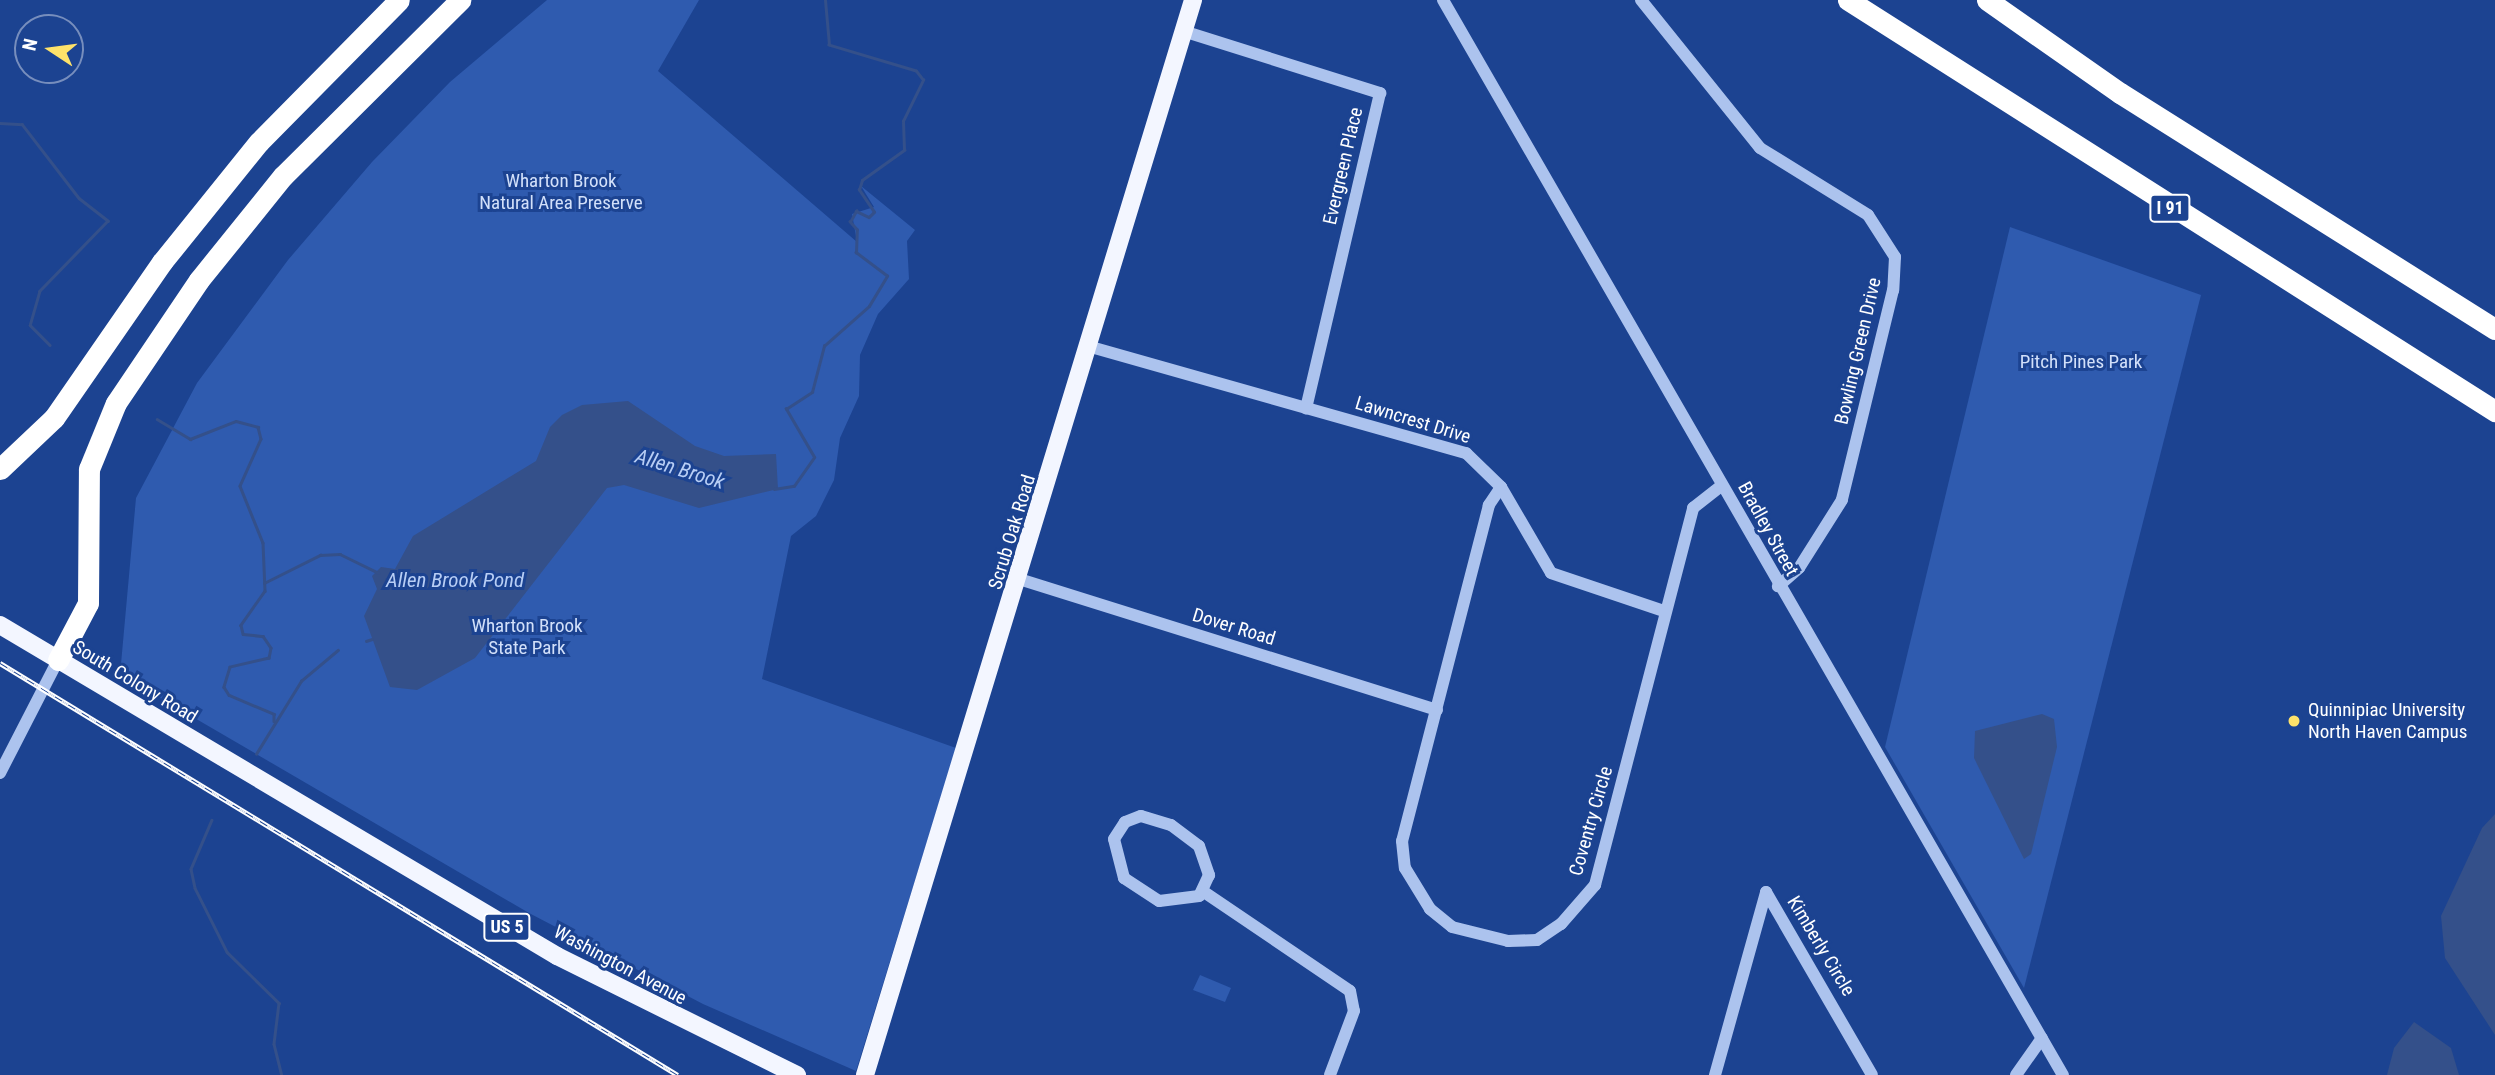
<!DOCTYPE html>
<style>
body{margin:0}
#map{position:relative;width:2495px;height:1075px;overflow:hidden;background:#1c4391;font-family:"Roboto Condensed",sans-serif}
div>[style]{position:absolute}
.green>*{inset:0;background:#2f5baf}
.water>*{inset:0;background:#34508a}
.stream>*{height:2.5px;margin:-1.25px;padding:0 1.25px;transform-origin:1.25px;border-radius:1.25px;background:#34508a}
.minor>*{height:12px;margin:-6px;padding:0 6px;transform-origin:6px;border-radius:6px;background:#acc3ee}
.major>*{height:18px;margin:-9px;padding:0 9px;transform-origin:9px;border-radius:9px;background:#f3f6ff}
.highway>*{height:21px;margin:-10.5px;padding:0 10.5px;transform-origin:10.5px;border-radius:10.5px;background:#fff}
.rail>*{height:5px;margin-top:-2.5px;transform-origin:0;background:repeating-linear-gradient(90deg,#1c4391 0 8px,#fff 0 16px);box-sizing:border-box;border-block:2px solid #fff}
.dots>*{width:19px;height:19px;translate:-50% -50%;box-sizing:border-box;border:4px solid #1c4391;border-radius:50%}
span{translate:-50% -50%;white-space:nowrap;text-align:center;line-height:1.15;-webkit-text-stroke:6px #1c4391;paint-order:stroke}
.shield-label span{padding:2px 5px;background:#1c4391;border:2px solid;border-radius:5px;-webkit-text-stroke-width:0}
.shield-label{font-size:18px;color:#fff;font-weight:700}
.street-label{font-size:19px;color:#fff}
.park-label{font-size:19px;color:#d2e0fa}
.poi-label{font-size:19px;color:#fff}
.left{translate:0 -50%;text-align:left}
.water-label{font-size:21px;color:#b8cef5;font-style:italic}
.north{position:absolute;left:14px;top:14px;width:70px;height:70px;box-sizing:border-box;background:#1c4391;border:2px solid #778ebd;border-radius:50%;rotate:283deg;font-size:19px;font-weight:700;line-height:28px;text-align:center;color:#fff}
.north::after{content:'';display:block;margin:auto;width:24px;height:32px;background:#fee26a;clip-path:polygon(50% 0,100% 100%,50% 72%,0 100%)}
</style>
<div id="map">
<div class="green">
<div style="clip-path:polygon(547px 0,699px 0,658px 71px,857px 242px,852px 214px,874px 207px,861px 186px,915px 230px,907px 241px,909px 279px,878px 314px,860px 355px,859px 396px,840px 438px,834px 480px,816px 516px,791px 536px,762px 679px,956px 748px,856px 1071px,703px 1004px,529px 913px,143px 688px,121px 664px,136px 498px,197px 383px,288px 260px,372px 162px,450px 82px)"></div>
<div style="clip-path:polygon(2010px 227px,2201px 295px,2024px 988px,1885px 747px)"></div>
<div style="clip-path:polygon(1200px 975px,1231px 988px,1225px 1002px,1193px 990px)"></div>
</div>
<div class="water">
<div style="clip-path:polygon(628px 401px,695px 446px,724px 456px,776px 454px,778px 489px,699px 508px,624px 485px,607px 488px,475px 658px,417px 690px,390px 687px,364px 616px,377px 589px,372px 576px,381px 567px,395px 569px,413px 536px,536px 461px,550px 427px,562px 415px,582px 405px)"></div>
<div style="clip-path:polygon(2042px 714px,2054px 719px,2057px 747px,2031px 854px,2024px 859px,1974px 758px,1975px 731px)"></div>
<div style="clip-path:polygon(2495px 814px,2495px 1035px,2445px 958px,2441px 916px,2482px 828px)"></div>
<div style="clip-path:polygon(2414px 1022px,2451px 1048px,2459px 1075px,2387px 1075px,2394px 1048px)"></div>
</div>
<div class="stream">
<div style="left:0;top:123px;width:22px;rotate:3deg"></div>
<div style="left:22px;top:124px;width:93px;rotate:52.4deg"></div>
<div style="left:79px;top:198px;width:37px;rotate:38deg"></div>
<div style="left:108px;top:221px;width:98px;rotate:134.2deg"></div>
<div style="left:40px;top:291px;width:35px;rotate:106deg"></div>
<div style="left:30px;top:325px;width:28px;rotate:45deg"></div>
<div style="left:157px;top:419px;width:39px;rotate:31deg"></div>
<div style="left:190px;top:439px;width:49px;rotate:-21.4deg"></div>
<div style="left:236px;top:421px;width:23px;rotate:15deg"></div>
<div style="left:258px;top:427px;width:12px;rotate:76deg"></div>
<div style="left:261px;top:439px;width:51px;rotate:114.1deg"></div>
<div style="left:240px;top:486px;width:61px;rotate:68deg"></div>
<div style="left:263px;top:543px;width:48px;rotate:87.6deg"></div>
<div style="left:265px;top:591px;width:42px;rotate:125.2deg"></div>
<div style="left:241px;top:625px;width:9px;rotate:77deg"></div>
<div style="left:243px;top:634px;width:20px;rotate:6deg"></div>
<div style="left:263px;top:636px;width:14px;rotate:56deg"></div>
<div style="left:271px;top:648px;width:10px;rotate:101deg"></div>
<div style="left:269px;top:658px;width:40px;rotate:167deg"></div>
<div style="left:230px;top:667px;width:21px;rotate:107deg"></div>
<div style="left:224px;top:687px;width:9px;rotate:58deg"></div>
<div style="left:229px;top:695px;width:49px;rotate:22.9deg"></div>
<div style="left:274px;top:714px;width:7px;rotate:90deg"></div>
<div style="left:774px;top:489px;width:20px;rotate:-9deg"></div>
<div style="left:794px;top:486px;width:35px;rotate:-55deg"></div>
<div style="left:814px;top:457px;width:56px;rotate:-120.3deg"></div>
<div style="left:786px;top:409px;width:31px;rotate:-33deg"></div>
<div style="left:812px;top:392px;width:48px;rotate:-75.4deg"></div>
<div style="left:824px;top:346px;width:60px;rotate:-41.6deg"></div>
<div style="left:869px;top:306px;width:35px;rotate:-59deg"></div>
<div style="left:887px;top:276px;width:39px;rotate:-143deg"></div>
<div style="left:856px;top:253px;width:23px;rotate:-88deg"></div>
<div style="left:857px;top:230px;width:11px;rotate:-131deg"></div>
<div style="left:850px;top:222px;width:13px;rotate:-61deg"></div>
<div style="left:856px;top:211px;width:14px;rotate:25deg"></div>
<div style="left:869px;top:217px;width:7px;rotate:-45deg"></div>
<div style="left:874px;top:212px;width:27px;rotate:-124deg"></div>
<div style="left:859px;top:190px;width:10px;rotate:-73deg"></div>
<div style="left:862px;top:180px;width:52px;rotate:-35.5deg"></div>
<div style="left:904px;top:150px;width:29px;rotate:-92deg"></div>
<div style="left:903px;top:121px;width:46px;rotate:-64deg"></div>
<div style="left:923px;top:80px;width:11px;rotate:-128deg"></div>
<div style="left:916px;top:71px;width:91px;rotate:-163.4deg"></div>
<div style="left:829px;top:45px;width:45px;rotate:-95.1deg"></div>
<div style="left:264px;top:583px;width:63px;rotate:-26.6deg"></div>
<div style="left:320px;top:555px;width:20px;rotate:-3deg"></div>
<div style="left:340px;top:554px;width:43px;rotate:26deg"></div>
<div style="left:366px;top:641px;width:6px;rotate:-18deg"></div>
<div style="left:256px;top:754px;width:86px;rotate:-58.3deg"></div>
<div style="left:301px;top:681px;width:48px;rotate:-40deg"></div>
<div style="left:212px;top:820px;width:53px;rotate:113.2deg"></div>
<div style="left:191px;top:869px;width:19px;rotate:78deg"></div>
<div style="left:195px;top:888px;width:72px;rotate:63.4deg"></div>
<div style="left:227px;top:952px;width:73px;rotate:44.4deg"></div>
<div style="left:279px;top:1003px;width:41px;rotate:97deg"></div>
<div style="left:274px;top:1044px;width:32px;rotate:76deg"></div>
</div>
<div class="minor">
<div style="left:1443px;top:0;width:1241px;rotate:60.03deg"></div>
<div style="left:1641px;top:0;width:190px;rotate:51.2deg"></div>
<div style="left:1760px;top:148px;width:127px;rotate:31.8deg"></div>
<div style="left:1868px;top:215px;width:50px;rotate:57.3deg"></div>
<div style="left:1895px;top:257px;width:33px;rotate:93deg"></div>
<div style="left:1893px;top:290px;width:216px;rotate:103.7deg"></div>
<div style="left:1842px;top:500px;width:80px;rotate:122.3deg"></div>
<div style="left:1799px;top:568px;width:28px;rotate:139deg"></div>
<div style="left:1183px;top:31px;width:207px;rotate:17.5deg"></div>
<div style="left:1380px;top:93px;width:324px;rotate:103.2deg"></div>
<div style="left:1091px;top:347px;width:390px;rotate:15.8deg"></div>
<div style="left:1466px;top:453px;width:49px;rotate:44.2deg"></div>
<div style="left:1501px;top:487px;width:99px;rotate:59.8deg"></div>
<div style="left:1551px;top:573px;width:119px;rotate:18.6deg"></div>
<div style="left:1501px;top:487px;width:22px;rotate:124deg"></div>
<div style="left:1489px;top:505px;width:347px;rotate:104.5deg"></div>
<div style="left:1402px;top:841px;width:27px;rotate:84deg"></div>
<div style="left:1405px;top:868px;width:48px;rotate:58.6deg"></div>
<div style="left:1430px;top:909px;width:28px;rotate:39deg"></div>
<div style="left:1452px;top:927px;width:58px;rotate:14deg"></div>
<div style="left:1508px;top:941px;width:29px;rotate:-2deg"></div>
<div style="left:1537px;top:940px;width:29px;rotate:-34deg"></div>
<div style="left:1561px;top:924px;width:52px;rotate:-48.9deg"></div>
<div style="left:1595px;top:885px;width:390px;rotate:-75.4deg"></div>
<div style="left:1693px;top:508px;width:36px;rotate:-38deg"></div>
<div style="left:1019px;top:579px;width:438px;rotate:17.4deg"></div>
<div style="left:0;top:773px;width:127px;rotate:-62.8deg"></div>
<div style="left:1141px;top:816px;width:31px;rotate:17deg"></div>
<div style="left:1171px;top:825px;width:35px;rotate:37deg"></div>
<div style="left:1199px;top:846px;width:31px;rotate:71deg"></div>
<div style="left:1209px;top:875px;width:23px;rotate:115deg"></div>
<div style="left:1199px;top:896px;width:40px;rotate:172.9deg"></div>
<div style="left:1159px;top:901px;width:42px;rotate:-146.7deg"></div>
<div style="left:1124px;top:878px;width:40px;rotate:-104.4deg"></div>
<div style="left:1114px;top:839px;width:20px;rotate:-57deg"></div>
<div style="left:1125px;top:822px;width:17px;rotate:-21deg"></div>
<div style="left:1204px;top:892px;width:176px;rotate:34.1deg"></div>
<div style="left:1350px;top:991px;width:20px;rotate:79deg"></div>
<div style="left:1354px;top:1011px;width:68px;rotate:110.6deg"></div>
<div style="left:1715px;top:1075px;width:190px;rotate:-74.4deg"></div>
<div style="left:1766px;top:892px;width:211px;rotate:59.9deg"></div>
<div style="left:2016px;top:1075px;width:45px;rotate:-54.9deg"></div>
</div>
<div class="major">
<div style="left:0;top:625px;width:648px;rotate:30.72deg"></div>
<div style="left:557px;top:956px;width:268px;rotate:26.4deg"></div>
<div style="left:865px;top:1075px;width:1124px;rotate:-73.03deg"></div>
</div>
<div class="highway">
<div style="left:1848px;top:0;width:767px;rotate:32.43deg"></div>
<div style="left:1987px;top:0;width:162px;rotate:35deg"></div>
<div style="left:2120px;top:93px;width:443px;rotate:32.2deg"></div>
<div style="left:0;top:469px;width:74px;rotate:-43.4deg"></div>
<div style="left:54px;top:418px;width:190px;rotate:-55.3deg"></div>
<div style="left:162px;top:262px;width:154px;rotate:-51.1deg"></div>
<div style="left:259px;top:142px;width:199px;rotate:-45.4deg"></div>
<div style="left:58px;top:660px;width:64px;rotate:-62.2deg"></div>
<div style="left:88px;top:603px;width:134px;rotate:-89.6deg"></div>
<div style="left:89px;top:469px;width:71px;rotate:-67.8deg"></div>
<div style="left:116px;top:403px;width:148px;rotate:-56deg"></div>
<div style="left:199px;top:280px;width:134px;rotate:-51.1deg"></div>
<div style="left:283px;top:176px;width:250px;rotate:-44.8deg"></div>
</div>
<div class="rail">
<div style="left:0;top:663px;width:793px;rotate:31.29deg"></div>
</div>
<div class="dots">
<div style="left:2294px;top:721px;background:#fee26a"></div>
</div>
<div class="shield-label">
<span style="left:2170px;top:208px">I 91</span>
<span style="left:507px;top:927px">US 5</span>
</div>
<div class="street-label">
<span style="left:1343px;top:166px;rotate:-77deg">Evergreen Place</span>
<span style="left:1858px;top:351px;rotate:-77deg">Bowling Green Drive</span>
<span style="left:1413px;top:420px;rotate:17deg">Lawncrest Drive</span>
<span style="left:1768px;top:529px;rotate:61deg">Bradley Street</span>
<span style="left:1012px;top:532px;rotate:-73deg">Scrub Oak Road</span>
<span style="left:1234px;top:627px;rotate:17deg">Dover Road</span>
<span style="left:135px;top:682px;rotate:31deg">South Colony Road</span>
<span style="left:1591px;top:821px;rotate:-74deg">Coventry Circle</span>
<span style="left:1821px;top:946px;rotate:59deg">Kimberly Circle</span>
<span style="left:620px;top:965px;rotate:28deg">Washington Avenue</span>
</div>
<div class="park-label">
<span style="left:561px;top:192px">Wharton Brook<br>Natural Area Preserve</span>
<span style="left:2081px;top:362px">Pitch Pines Park</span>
<span style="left:527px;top:637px">Wharton Brook<br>State Park</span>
</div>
<div class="poi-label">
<span class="left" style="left:2308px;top:721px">Quinnipiac University<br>North Haven Campus</span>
</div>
<div class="water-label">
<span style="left:680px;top:469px;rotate:17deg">Allen Brook</span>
<span style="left:455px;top:580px">Allen Brook Pond</span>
</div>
<div class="north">N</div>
</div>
